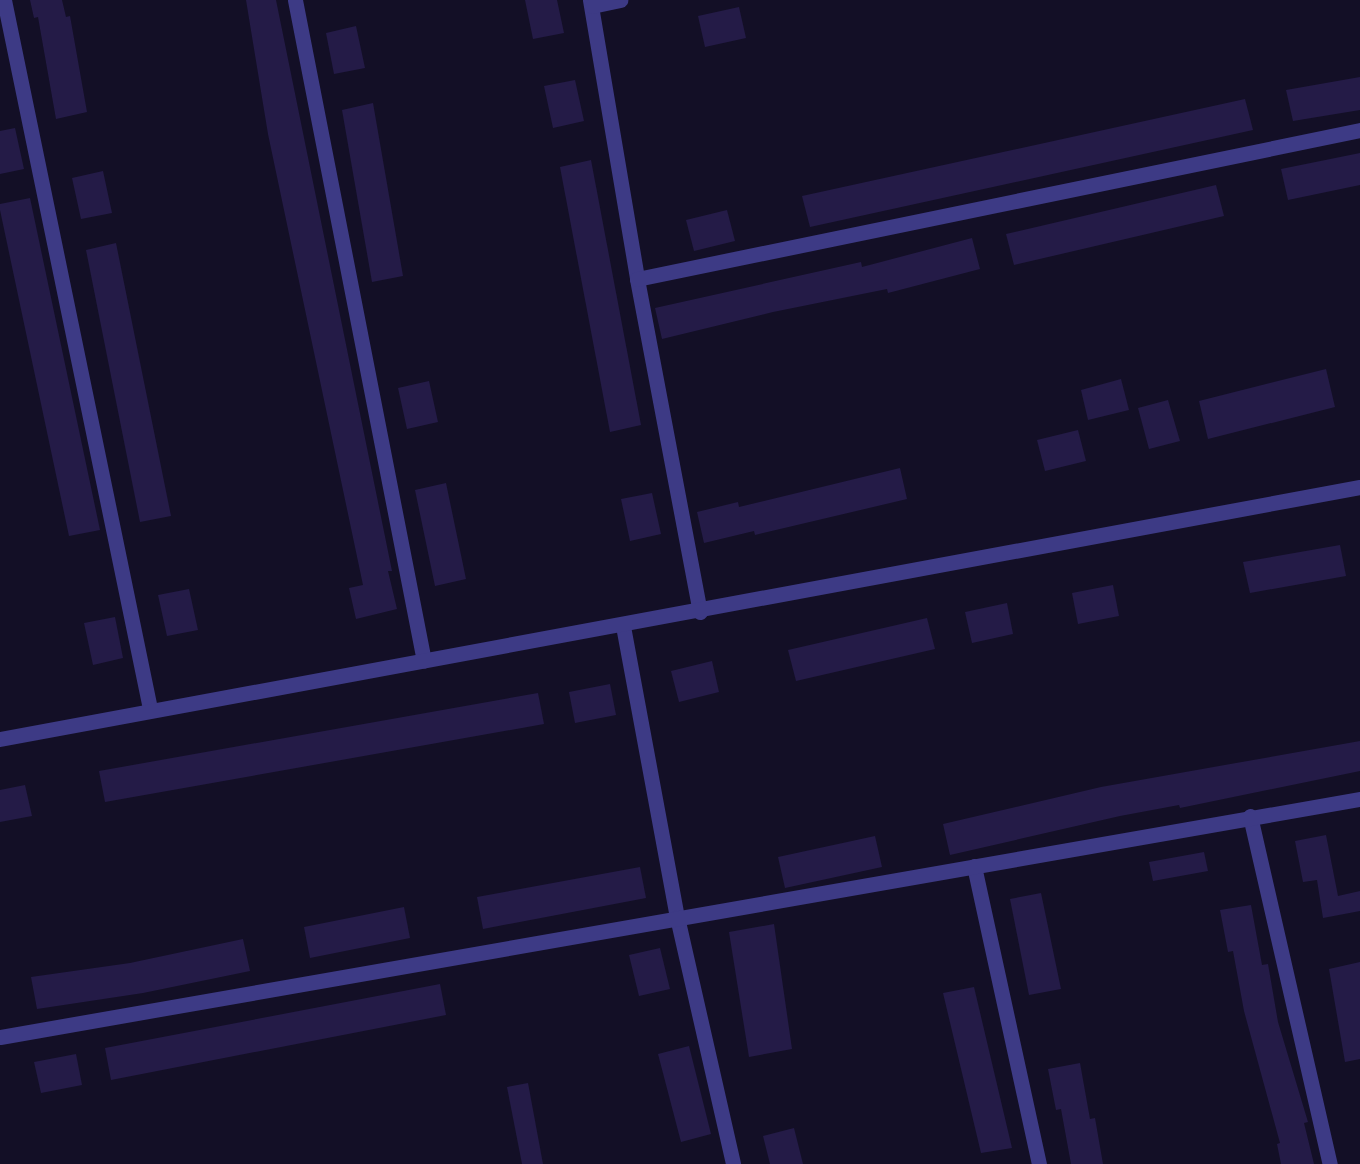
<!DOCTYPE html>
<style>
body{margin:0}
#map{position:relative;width:1360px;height:1164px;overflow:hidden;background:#130f26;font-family:Figtree,sans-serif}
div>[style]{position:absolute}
.building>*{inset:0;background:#241b47}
.street>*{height:15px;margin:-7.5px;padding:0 7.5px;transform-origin:7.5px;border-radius:7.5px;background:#3d3a85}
span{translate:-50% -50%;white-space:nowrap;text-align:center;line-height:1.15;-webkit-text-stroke:5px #130f26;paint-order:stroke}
</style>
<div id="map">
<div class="building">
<div style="clip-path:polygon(30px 0,62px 0,66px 17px,70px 16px,87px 112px,56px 119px,38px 17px,34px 18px)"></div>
<div style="clip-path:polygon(246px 0,276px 0,392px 571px,388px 571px,397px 609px,356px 619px,349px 588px,363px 585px,268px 134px)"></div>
<div style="clip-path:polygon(525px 0,557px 0,564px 33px,533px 39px)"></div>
<div style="clip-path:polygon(739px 7px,746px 38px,705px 47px,698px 16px)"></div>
<div style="clip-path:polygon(356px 26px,365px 68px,334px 74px,326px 33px)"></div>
<div style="clip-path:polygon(1360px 77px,1360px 110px,1293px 121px,1286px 90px)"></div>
<div style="clip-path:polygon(575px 80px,584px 121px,553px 128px,544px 86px)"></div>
<div style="clip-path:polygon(1245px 99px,1253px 130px,810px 227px,802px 196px)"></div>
<div style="clip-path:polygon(373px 103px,403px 276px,372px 282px,342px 110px)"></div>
<div style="clip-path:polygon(15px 128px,24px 169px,0 174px,0 131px)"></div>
<div style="clip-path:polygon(1360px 153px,1360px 185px,1288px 200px,1281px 169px)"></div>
<div style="clip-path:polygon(591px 160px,641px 425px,610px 432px,560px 167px)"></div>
<div style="clip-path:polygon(103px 171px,112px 213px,81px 219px,72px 178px)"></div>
<div style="clip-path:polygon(1216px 185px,1224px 216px,1014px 265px,1006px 234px)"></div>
<div style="clip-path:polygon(30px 198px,100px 530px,69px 536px,0 210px,0 204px)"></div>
<div style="clip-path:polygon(727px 210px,735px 241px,694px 251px,686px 220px)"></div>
<div style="clip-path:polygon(972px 238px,980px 269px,888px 293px,887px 289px,773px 312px,662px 339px,655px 308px,861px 262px,862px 267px)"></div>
<div style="clip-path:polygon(116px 243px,171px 516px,140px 522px,86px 250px)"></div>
<div style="clip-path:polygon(1326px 369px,1335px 407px,1208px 439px,1199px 401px)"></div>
<div style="clip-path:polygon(1121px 379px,1129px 410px,1088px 420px,1081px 390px)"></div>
<div style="clip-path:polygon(429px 381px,438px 422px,407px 429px,398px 388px)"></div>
<div style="clip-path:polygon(1168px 400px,1180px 441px,1149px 449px,1138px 408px)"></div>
<div style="clip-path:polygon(1078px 430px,1086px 461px,1045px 471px,1037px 440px)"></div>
<div style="clip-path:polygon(900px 468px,907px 499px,755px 535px,754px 531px,704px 543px,697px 512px,738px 502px,739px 507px)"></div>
<div style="clip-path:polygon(446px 483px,466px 579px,435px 586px,415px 490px)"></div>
<div style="clip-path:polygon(652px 493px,661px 534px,630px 541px,621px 499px)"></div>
<div style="clip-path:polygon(1340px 545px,1346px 576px,1250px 593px,1243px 562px)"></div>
<div style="clip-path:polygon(1113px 585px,1119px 616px,1078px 624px,1072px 593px)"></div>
<div style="clip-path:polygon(189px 589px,198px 630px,167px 636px,158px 595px)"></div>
<div style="clip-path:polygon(1007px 603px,1013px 634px,972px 643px,965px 612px)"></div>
<div style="clip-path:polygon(115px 617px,123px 658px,93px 665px,84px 623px)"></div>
<div style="clip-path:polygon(927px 618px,935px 649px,796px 681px,788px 650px)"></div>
<div style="clip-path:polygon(712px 661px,719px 692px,679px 702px,671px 671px)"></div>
<div style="clip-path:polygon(610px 684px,616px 715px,575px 723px,569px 692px)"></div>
<div style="clip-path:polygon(538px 693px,544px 724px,105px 802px,99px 771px)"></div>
<div style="clip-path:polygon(1360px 741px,1360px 771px,1180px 808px,1179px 805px,1120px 816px,950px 855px,943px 824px,1101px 787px)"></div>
<div style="clip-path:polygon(25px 785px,32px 816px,0 822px,0 790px)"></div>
<div style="clip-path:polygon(1326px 835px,1338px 896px,1360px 891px,1360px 911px,1323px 918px,1317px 880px,1303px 882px,1295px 841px)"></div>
<div style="clip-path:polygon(875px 836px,882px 867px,785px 888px,778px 857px)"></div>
<div style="clip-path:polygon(1204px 852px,1208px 871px,1153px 881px,1149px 862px)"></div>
<div style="clip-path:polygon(640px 867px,646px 898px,483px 929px,477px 897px)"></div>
<div style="clip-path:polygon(1041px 893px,1061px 989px,1029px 995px,1010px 899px)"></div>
<div style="clip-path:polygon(1251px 905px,1262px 965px,1268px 964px,1278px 1022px,1308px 1122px,1304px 1123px,1314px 1164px,1281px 1164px,1277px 1144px,1280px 1143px,1244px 1011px,1233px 951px,1228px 952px,1220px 910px)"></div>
<div style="clip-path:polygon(404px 907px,410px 938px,310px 958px,304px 927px)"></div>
<div style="clip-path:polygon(774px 924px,792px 1049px,749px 1057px,729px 932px)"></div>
<div style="clip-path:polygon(243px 939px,250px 971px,143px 993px,37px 1009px,31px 977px,130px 963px)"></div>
<div style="clip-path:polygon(660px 948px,670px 989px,639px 996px,629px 955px)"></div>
<div style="clip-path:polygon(1360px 962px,1360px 1059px,1345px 1062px,1329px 969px)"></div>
<div style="clip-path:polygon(440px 984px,446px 1015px,111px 1080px,105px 1048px)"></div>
<div style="clip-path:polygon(974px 987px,1012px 1148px,981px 1153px,943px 993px)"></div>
<div style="clip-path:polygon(689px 1046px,711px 1134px,681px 1142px,658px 1054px)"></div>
<div style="clip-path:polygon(76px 1054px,82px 1085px,41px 1093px,34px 1062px)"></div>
<div style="clip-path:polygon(1080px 1063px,1090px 1119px,1095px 1118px,1103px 1164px,1071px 1164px,1061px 1109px,1056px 1110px,1048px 1069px)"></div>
<div style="clip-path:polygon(528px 1083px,543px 1164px,522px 1164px,507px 1087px)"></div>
<div style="clip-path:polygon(794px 1128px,803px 1164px,770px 1164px,763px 1136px)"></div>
</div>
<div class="street">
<div style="left:4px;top:0;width:724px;rotate:78.36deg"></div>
<div style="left:295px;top:0;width:673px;rotate:78.96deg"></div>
<div style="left:590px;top:0;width:283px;rotate:80.4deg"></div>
<div style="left:637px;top:279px;width:339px;rotate:79.3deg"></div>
<div style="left:592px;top:6px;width:29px;rotate:-12deg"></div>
<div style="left:637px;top:279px;width:738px;rotate:-11.64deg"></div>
<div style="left:623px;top:626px;width:296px;rotate:79.5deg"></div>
<div style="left:677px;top:917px;width:253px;rotate:77.2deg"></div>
<div style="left:0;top:739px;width:1383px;rotate:-10.5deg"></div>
<div style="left:1250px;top:816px;width:357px;rotate:77.1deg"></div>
<div style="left:974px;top:866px;width:305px;rotate:77.7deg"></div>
<div style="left:0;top:1037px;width:1381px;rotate:-9.93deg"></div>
</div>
</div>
